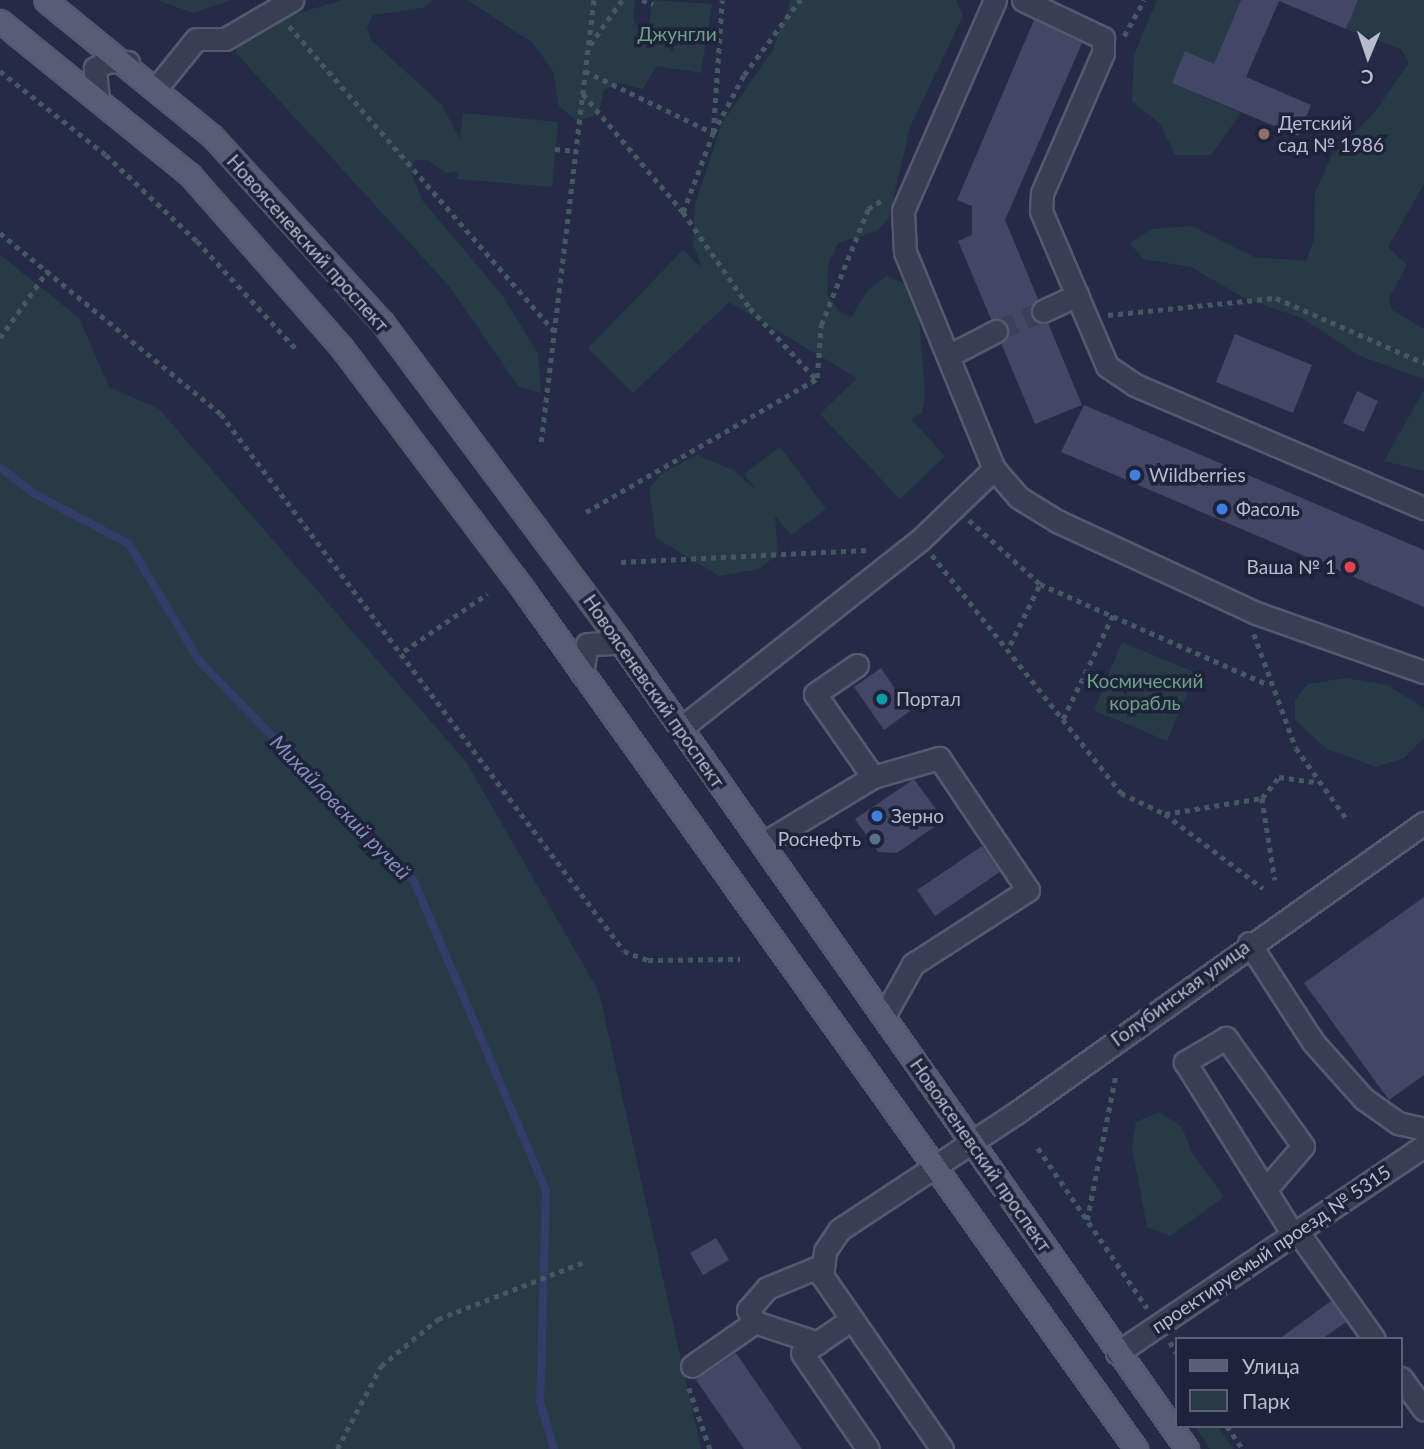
<!DOCTYPE html>
<meta charset="utf-8">
<style>
body{margin:0}
#map{position:relative;width:1424px;height:1449px;overflow:hidden;background:#252b46;font-family:Lato,sans-serif}
div>[style]{position:absolute}
.green>*{inset:0;background:#273b47}
.stream>*{height:8px;margin:-4px;padding:0 4px;transform-origin:4px;border-radius:4px;background:#343c6a}
.building>*{inset:0;background:#424766}
.minor-tunnel>*{height:21px;margin-top:-10.5px;transform-origin:0;background:repeating-linear-gradient(90deg,#3b405a 0 21px,transparent 0 31px)}
.path>*{height:4.5px;margin-top:-2.25px;transform-origin:0;background:repeating-linear-gradient(90deg,#465862 0 5px,transparent 0 10px)}
.roads{filter:drop-shadow(2px 0 #55596f) drop-shadow(-2px 0 #55596f) drop-shadow(0 2px #55596f) drop-shadow(0 -2px #55596f)}
.minor>*{height:21px;margin:-10.5px;padding:0 10.5px;transform-origin:10.5px;border-radius:10.5px;background:#3a3e55}
.major>*{height:21px;margin:-10.5px;padding:0 10.5px;transform-origin:10.5px;border-radius:10.5px;background:#585d75}
.dots>*{width:19px;height:19px;translate:-50% -50%;box-sizing:border-box;border:4px solid #1e233b;border-radius:50%}
span{translate:-50% -50%;white-space:nowrap;text-align:center;line-height:1.15;-webkit-text-stroke:7px #1e233b;paint-order:stroke}
.park-label{font-size:19px;color:#6da186}
.poi-label{font-size:19px;color:#b8bace}
.left{translate:0 -50%;text-align:left}
.right{translate:-100% -50%;text-align:right}
.street-label{font-size:19px;color:#b8bace}
.water-label{font-size:21px;color:#848dbc;font-style:italic}
.legend{position:absolute;left:1175px;top:1337px;width:228px;height:91px;box-sizing:border-box;background:#1e233b;border:2px solid #5c5f76;margin:0;padding:9px 12px;list-style:none;font-size:21px;color:#b8bace}
.legend li{display:flex;align-items:center;gap:14px;height:35px}
.legend b{width:35px;border:2px solid #5c5f76}
.north{position:absolute;left:1333px;top:21px;width:70px;height:70px;-webkit-text-stroke:5px #1e233b;paint-order:stroke;rotate:182deg;font-size:19px;font-weight:700;line-height:28px;text-align:center;color:#b8bace}
.north::after{content:'';display:block;margin:auto;width:24px;height:32px;background:#b8bace;clip-path:polygon(50% 0,100% 100%,50% 72%,0 100%)}
</style>
<div id="map">
<div class="green">
<div style="clip-path:polygon(157px 0,231px 0,193px 13px)"></div>
<div style="clip-path:polygon(343px 0,433px 0,422px 8px,373px 15px,367px 27px,371px 40px,442px 105px,460px 140px,463px 113px,558px 122px,552px 187px,457px 179px,458px 171px,446px 173px,427px 160px,414px 160px,412px 174px,422px 200px,502px 295px,538px 354px,541px 393px,518px 386px,450px 287px,236px 53px,237px 41px,268px 22px)"></div>
<div style="clip-path:polygon(467px 0,635px 0,633px 19px,646px 41px,653px 0,712px 4px,701px 73px,656px 66px,643px 89px,620px 83px,604px 90px,598px 115px,577px 121px,559px 106px,553px 71px,532px 42px)"></div>
<div style="clip-path:polygon(791px 0,956px 0,963px 16px,910px 127px,889px 218px,877px 231px,838px 243px,828px 265px,827px 294px,840px 312px,851px 317px,869px 289px,887px 276px,905px 284px,919px 316px,925px 396px,922px 413px,911px 419px,945px 456px,900px 499px,820px 414px,857px 378px,729px 302px,633px 393px,588px 348px,683px 250px,703px 269px,693px 245px,695px 204px,722px 123px,773px 50px)"></div>
<div style="clip-path:polygon(1157px 0,1241px 0,1214px 64px,1185px 52px,1172px 83px,1241px 113px,1211px 155px,1175px 155px,1160px 124px,1132px 101px,1134px 55px)"></div>
<div style="clip-path:polygon(1358px 0,1424px 0,1424px 184px,1388px 247px,1407px 265px,1389px 298px,1392px 310px,1424px 329px,1424px 379px,1360px 356px,1302px 318px,1246px 299px,1191px 267px,1143px 259px,1130px 243px,1152px 229px,1191px 226px,1254px 257px,1306px 261px,1314px 240px,1315px 193px,1332px 155px,1374px 113px,1409px 63px,1401px 49px,1346px 29px)"></div>
<div style="clip-path:polygon(0 255px,79px 318px,109px 387px,159px 409px,466px 762px,599px 992px,701px 1449px,0 1449px)"></div>
<div style="clip-path:polygon(1424px 390px,1424px 471px,1384px 461px)"></div>
<div style="clip-path:polygon(780px 447px,826px 509px,791px 535px,775px 516px,778px 554px,759px 569px,719px 576px,656px 538px,649px 489px,661px 474px,697px 455px,733px 470px,756px 490px,744px 474px)"></div>
<div style="clip-path:polygon(1122px 642px,1196px 673px,1167px 741px,1094px 710px)"></div>
<div style="clip-path:polygon(1346px 678px,1387px 685px,1424px 708px,1424px 738px,1404px 758px,1376px 767px,1327px 749px,1295px 720px,1295px 700px,1308px 684px)"></div>
<div style="clip-path:polygon(1159px 1112px,1182px 1127px,1192px 1153px,1224px 1197px,1170px 1236px,1147px 1227px,1132px 1147px,1136px 1122px)"></div>
<div style="clip-path:polygon(1195px 1426px,1218px 1426px,1233px 1449px,1210px 1449px)"></div>
</div>
<div class="stream">
<div style="left:0;top:467px;width:42px;rotate:38.2deg"></div>
<div style="left:33px;top:493px;width:109px;rotate:28deg"></div>
<div style="left:129px;top:544px;width:138px;rotate:59deg"></div>
<div style="left:200px;top:662px;width:306px;rotate:45.7deg"></div>
<div style="left:414px;top:881px;width:337px;rotate:66.9deg"></div>
<div style="left:546px;top:1191px;width:211px;rotate:91.6deg"></div>
<div style="left:540px;top:1402px;width:49px;rotate:73.4deg"></div>
</div>
<div class="building">
<div style="clip-path:polygon(1241px 0,1358px 0,1346px 29px,1279px 1px,1246px 77px,1311px 105px,1298px 136px,1172px 83px,1185px 51px,1214px 64px)"></div>
<div style="clip-path:polygon(1034px 20px,1082px 43px,1005px 220px,1038px 299px,1031px 316px,1048px 323px,1082px 405px,1035px 424px,1001px 343px,1008px 326px,991px 319px,958px 241px,972px 235px,972px 206px,957px 200px)"></div>
<div style="clip-path:polygon(1235px 334px,1312px 365px,1293px 413px,1216px 382px)"></div>
<div style="clip-path:polygon(1357px 391px,1378px 401px,1364px 432px,1343px 423px)"></div>
<div style="clip-path:polygon(1084px 405px,1424px 550px,1424px 607px,1061px 452px)"></div>
<div style="clip-path:polygon(881px 668px,910px 711px,884px 730px,854px 687px)"></div>
<div style="clip-path:polygon(914px 779px,944px 820px,897px 853px,878px 852px,855px 819px)"></div>
<div style="clip-path:polygon(982px 846px,1000px 872px,935px 916px,917px 890px)"></div>
<div style="clip-path:polygon(1424px 897px,1424px 1075px,1389px 1100px,1304px 983px)"></div>
<div style="clip-path:polygon(716px 1238px,729px 1260px,703px 1275px,690px 1253px)"></div>
<div style="clip-path:polygon(1331px 1301px,1346px 1322px,1322px 1339px,1279px 1339px)"></div>
<div style="clip-path:polygon(736px 1353px,802px 1449px,744px 1449px,696px 1380px)"></div>
</div>
<div class="minor-tunnel">
<div style="left:996px;top:331px;width:51px;rotate:-23.1deg"></div>
</div>
<div class="path">
<div style="left:642px;top:0;width:12px;rotate:20deg"></div>
<div style="left:289px;top:26px;width:404px;rotate:49deg"></div>
<div style="left:1124px;top:36px;width:41px;rotate:-60.9deg"></div>
<div style="left:590px;top:45px;width:55px;rotate:-54.6deg"></div>
<div style="left:0;top:71px;width:135px;rotate:38.4deg"></div>
<div style="left:106px;top:155px;width:125px;rotate:43.4deg"></div>
<div style="left:197px;top:241px;width:148px;rotate:47.5deg"></div>
<div style="left:585px;top:71px;width:142px;rotate:25.8deg"></div>
<div style="left:713px;top:133px;width:66px;rotate:-61.9deg"></div>
<div style="left:744px;top:75px;width:94px;rotate:-53.3deg"></div>
<div style="left:583px;top:94px;width:155px;rotate:49.7deg"></div>
<div style="left:683px;top:212px;width:117px;rotate:55.1deg"></div>
<div style="left:750px;top:308px;width:97px;rotate:47.1deg"></div>
<div style="left:555px;top:149px;width:21px;rotate:5deg"></div>
<div style="left:683px;top:212px;width:85px;rotate:-69.2deg"></div>
<div style="left:713px;top:133px;width:133px;rotate:-86.1deg"></div>
<div style="left:0;top:233px;width:286px;rotate:39.3deg"></div>
<div style="left:221px;top:414px;width:671px;rotate:53.11deg"></div>
<div style="left:624px;top:951px;width:26px;rotate:21deg"></div>
<div style="left:648px;top:960px;width:92px;rotate:-0.6deg"></div>
<div style="left:1108px;top:315px;width:169px;rotate:-5.8deg"></div>
<div style="left:1276px;top:298px;width:162px;rotate:23.7deg"></div>
<div style="left:0;top:338px;width:83px;rotate:-54.8deg"></div>
<div style="left:817px;top:378px;width:53px;rotate:-85.7deg"></div>
<div style="left:821px;top:325px;width:125px;rotate:-67.9deg"></div>
<div style="left:868px;top:209px;width:19px;rotate:-32deg"></div>
<div style="left:541px;top:442px;width:445px;rotate:-83.2deg"></div>
<div style="left:586px;top:512px;width:266px;rotate:-30deg"></div>
<div style="left:969px;top:520px;width:96px;rotate:42deg"></div>
<div style="left:1040px;top:584px;width:250px;rotate:23.8deg"></div>
<div style="left:932px;top:555px;width:304px;rotate:51.5deg"></div>
<div style="left:1121px;top:793px;width:49px;rotate:25.5deg"></div>
<div style="left:1165px;top:814px;width:98px;rotate:-9.4deg"></div>
<div style="left:1262px;top:798px;width:27px;rotate:-51deg"></div>
<div style="left:1279px;top:777px;width:36px;rotate:8deg"></div>
<div style="left:621px;top:562px;width:247px;rotate:-2.8deg"></div>
<div style="left:1254px;top:634px;width:121px;rotate:69.8deg"></div>
<div style="left:1296px;top:748px;width:86px;rotate:54.5deg"></div>
<div style="left:1010px;top:645px;width:68px;rotate:-63.8deg"></div>
<div style="left:404px;top:651px;width:101px;rotate:-34.5deg"></div>
<div style="left:1063px;top:719px;width:115px;rotate:-64.3deg"></div>
<div style="left:1262px;top:798px;width:83px;rotate:81deg"></div>
<div style="left:1165px;top:814px;width:123px;rotate:37.1deg"></div>
<div style="left:1038px;top:1148px;width:194px;rotate:55.7deg"></div>
<div style="left:1087px;top:1220px;width:149px;rotate:-78.8deg"></div>
<div style="left:1170px;top:1342px;width:13px;rotate:58deg"></div>
<div style="left:689px;top:1388px;width:65px;rotate:71deg"></div>
<div style="left:1227px;top:1426px;width:28px;rotate:55deg"></div>
<div style="left:337px;top:1449px;width:94px;rotate:-62.1deg"></div>
<div style="left:381px;top:1366px;width:74px;rotate:-39.5deg"></div>
<div style="left:438px;top:1319px;width:155px;rotate:-21.3deg"></div>
</div>
<div class="roads">
<div class="minor">
<div style="left:995px;top:0;width:230px;rotate:113.6deg"></div>
<div style="left:903px;top:211px;width:41px;rotate:87.2deg"></div>
<div style="left:905px;top:252px;width:235px;rotate:67.7deg"></div>
<div style="left:994px;top:469px;width:37px;rotate:49deg"></div>
<div style="left:1018px;top:497px;width:46px;rotate:31.6deg"></div>
<div style="left:1057px;top:521px;width:219px;rotate:24.8deg"></div>
<div style="left:1256px;top:613px;width:178px;rotate:19.4deg"></div>
<div style="left:1023px;top:0;width:89px;rotate:25.4deg"></div>
<div style="left:1103px;top:38px;width:15px;rotate:90deg"></div>
<div style="left:1103px;top:53px;width:153px;rotate:113.5deg"></div>
<div style="left:1042px;top:193px;width:18px;rotate:93deg"></div>
<div style="left:1041px;top:211px;width:168px;rotate:66.9deg"></div>
<div style="left:1107px;top:366px;width:34px;rotate:34deg"></div>
<div style="left:1135px;top:385px;width:314px;rotate:23.1deg"></div>
<div style="left:158px;top:86px;width:60px;rotate:-51deg"></div>
<div style="left:196px;top:39px;width:29px"></div>
<div style="left:225px;top:39px;width:78px;rotate:-30.2deg"></div>
<div style="left:98px;top:99px;width:31px;rotate:-96deg"></div>
<div style="left:95px;top:68px;width:15px;rotate:-28deg"></div>
<div style="left:108px;top:61px;width:20px;rotate:3deg"></div>
<div style="left:1043px;top:311px;width:38px;rotate:-25deg"></div>
<div style="left:948px;top:356px;width:54px;rotate:-27.5deg"></div>
<div style="left:857px;top:665px;width:51px;rotate:145.4deg"></div>
<div style="left:815px;top:694px;width:101px;rotate:55.1deg"></div>
<div style="left:582px;top:673px;width:29px;rotate:-80deg"></div>
<div style="left:587px;top:644px;width:34px;rotate:-2deg"></div>
<div style="left:681px;top:728px;width:304px;rotate:-38.2deg"></div>
<div style="left:920px;top:540px;width:103px;rotate:-43.8deg"></div>
<div style="left:762px;top:844px;width:130px;rotate:-31.1deg"></div>
<div style="left:873px;top:777px;width:69px;rotate:-16.1deg"></div>
<div style="left:939px;top:758px;width:159px;rotate:56deg"></div>
<div style="left:1028px;top:890px;width:137px;rotate:147.2deg"></div>
<div style="left:913px;top:964px;width:60px;rotate:119.1deg"></div>
<div style="left:1249px;top:943px;width:118px;rotate:57.1deg"></div>
<div style="left:1313px;top:1042px;width:76px;rotate:48.2deg"></div>
<div style="left:1364px;top:1099px;width:42px;rotate:35.2deg"></div>
<div style="left:1398px;top:1123px;width:27px;rotate:13deg"></div>
<div style="left:1265px;top:1190px;width:58px;rotate:-49.2deg"></div>
<div style="left:1303px;top:1146px;width:133px;rotate:-125.5deg"></div>
<div style="left:1226px;top:1038px;width:48px;rotate:149.7deg"></div>
<div style="left:1185px;top:1062px;width:203px;rotate:57.9deg"></div>
<div style="left:1297px;top:1231px;width:133px;rotate:54.5deg"></div>
<div style="left:852px;top:1319px;width:60px;rotate:145.8deg"></div>
<div style="left:802px;top:1353px;width:116px;rotate:55.5deg"></div>
<div style="left:818px;top:1343px;width:66px;rotate:-161.6deg"></div>
<div style="left:755px;top:1322px;width:14px;rotate:-120deg"></div>
<div style="left:748px;top:1310px;width:29px;rotate:-49deg"></div>
<div style="left:767px;top:1288px;width:61px;rotate:-22.3deg"></div>
<div style="left:1117px;top:1353px;width:370px;rotate:-34deg"></div>
<div style="left:692px;top:1366px;width:77px;rotate:-34.9deg"></div>
<div style="left:1401px;top:1378px;width:39px;rotate:54deg"></div>
<div style="left:942px;top:1449px;width:211px;rotate:-124.7deg"></div>
<div style="left:822px;top:1276px;width:25px;rotate:-83deg"></div>
<div style="left:825px;top:1251px;width:25px;rotate:-56deg"></div>
<div style="left:839px;top:1230px;width:212px;rotate:-33.5deg"></div>
<div style="left:1016px;top:1113px;width:501px;rotate:-35.4deg"></div>
</div>
<div class="major">
<div style="left:45px;top:0;width:215px;rotate:39.2deg"></div>
<div style="left:212px;top:136px;width:252px;rotate:47.6deg"></div>
<div style="left:382px;top:322px;width:400px;rotate:53.3deg"></div>
<div style="left:621px;top:643px;width:985px;rotate:54.92deg"></div>
<div style="left:0;top:21px;width:245px;rotate:39deg"></div>
<div style="left:190px;top:175px;width:230px;rotate:48.7deg"></div>
<div style="left:342px;top:348px;width:305px;rotate:53.1deg"></div>
<div style="left:525px;top:592px;width:1053px;rotate:54.51deg"></div>
</div>
</div>
<div class="dots">
<div style="left:1264px;top:134px;background:#8d6e63"></div>
<div style="left:1135px;top:475px;background:#3f7fe0"></div>
<div style="left:1222px;top:509px;background:#3f7fe0"></div>
<div style="left:1350px;top:567px;background:#e0444e"></div>
<div style="left:882px;top:699px;background:#0f9aa8"></div>
<div style="left:877px;top:816px;background:#3f7fe0"></div>
<div style="left:875px;top:839px;background:#5c6f8a"></div>
</div>
<div class="park-label">
<span style="left:677px;top:34px">Джунгли</span>
<span style="left:1145px;top:692px">Космический<br>корабль</span>
</div>
<div class="poi-label">
<span class="left" style="left:1278px;top:134px">Детский<br>сад № 1986</span>
<span class="left" style="left:1149px;top:475px">Wildberries</span>
<span class="left" style="left:1236px;top:509px">Фасоль</span>
<span class="right" style="left:1336px;top:567px">Ваша № 1</span>
<span class="left" style="left:896px;top:699px">Портал</span>
<span class="left" style="left:891px;top:816px">Зерно</span>
<span class="right" style="left:861px;top:839px">Роснефть</span>
</div>
<div class="street-label">
<span style="left:308px;top:243px;rotate:48deg">Новоясеневский проспект</span>
<span style="left:654px;top:691px;rotate:55deg">Новоясеневский проспект</span>
<span style="left:1180px;top:993px;rotate:-36deg">Голубинская улица</span>
<span style="left:981px;top:1155px;rotate:55deg">Новоясеневский проспект</span>
<span style="left:1271px;top:1249px;rotate:-34deg">проектируемый проезд № 5315</span>
</div>
<div class="water-label">
<span style="left:341px;top:807px;rotate:46deg">Михайловский ручей</span>
</div>
<ul class="legend">
<li><b style="height:9px;background:#585d75"></b>Улица</li>
<li><b style="height:19px;background:#273b47"></b>Парк</li>
</ul>
<div class="north">С</div>
</div>
